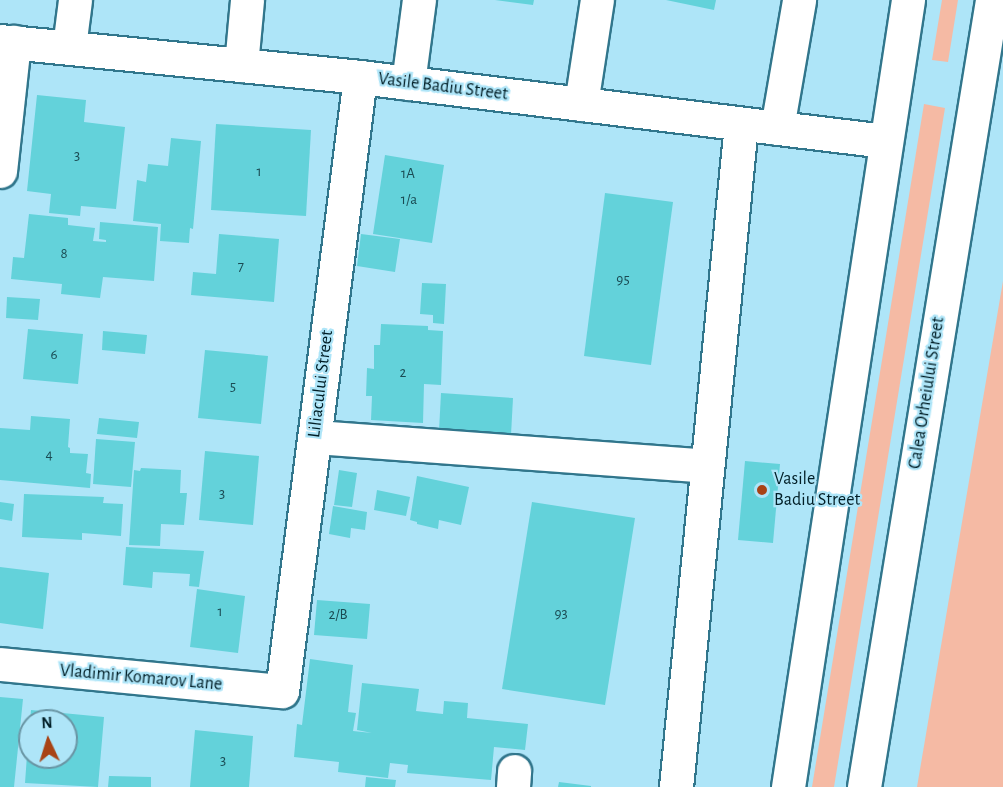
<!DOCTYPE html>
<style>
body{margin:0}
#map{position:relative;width:1003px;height:787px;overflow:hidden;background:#aee5f8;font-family:"Alegreya Sans",sans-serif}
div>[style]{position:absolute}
.green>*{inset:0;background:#f5baa4}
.building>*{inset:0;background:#63d2da}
.roads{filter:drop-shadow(2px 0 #31768c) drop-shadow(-2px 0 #31768c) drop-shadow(0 2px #31768c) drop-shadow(0 -2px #31768c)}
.minor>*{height:33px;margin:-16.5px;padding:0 16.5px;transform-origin:16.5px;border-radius:16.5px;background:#fff}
.highway>*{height:33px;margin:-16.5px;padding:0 16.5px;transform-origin:16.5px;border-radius:16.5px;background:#fff}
.dots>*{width:16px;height:16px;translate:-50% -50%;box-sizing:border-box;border:3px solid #aee5f8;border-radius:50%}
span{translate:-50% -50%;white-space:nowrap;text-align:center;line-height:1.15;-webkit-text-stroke:4.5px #aee5f8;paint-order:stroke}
.number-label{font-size:15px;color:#1a4b53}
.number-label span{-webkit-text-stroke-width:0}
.street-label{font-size:18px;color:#011e26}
.poi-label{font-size:18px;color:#011e26}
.left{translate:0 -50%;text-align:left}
.north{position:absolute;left:18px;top:709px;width:60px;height:60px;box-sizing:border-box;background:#aee5f8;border:2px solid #6995a4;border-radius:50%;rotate:356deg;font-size:16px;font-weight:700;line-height:24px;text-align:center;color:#011e26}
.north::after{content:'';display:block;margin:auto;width:21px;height:27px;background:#a84315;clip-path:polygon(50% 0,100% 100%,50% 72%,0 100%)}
</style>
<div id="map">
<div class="green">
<div style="clip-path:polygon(942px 0,958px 0,948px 62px,932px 60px)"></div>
<div style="clip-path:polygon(924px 104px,945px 108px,834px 787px,812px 787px)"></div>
<div style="clip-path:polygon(1003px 281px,1003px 787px,917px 787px)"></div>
</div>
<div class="building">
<div style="clip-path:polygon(495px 0,534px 0,533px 5px)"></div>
<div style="clip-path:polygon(666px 0,716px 0,714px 10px)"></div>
<div style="clip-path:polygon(37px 95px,86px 100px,84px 122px,125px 127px,116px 209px,81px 206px,80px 216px,49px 213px,51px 194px,27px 191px)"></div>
<div style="clip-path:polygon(216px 124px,311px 130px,306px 216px,211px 210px)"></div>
<div style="clip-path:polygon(171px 138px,201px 141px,193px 229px,190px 228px,189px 243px,160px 241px,161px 224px,133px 221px,137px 180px,146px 182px,148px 164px,168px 166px)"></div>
<div style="clip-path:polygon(385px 155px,444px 165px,432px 243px,373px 234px)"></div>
<div style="clip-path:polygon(605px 193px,673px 202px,651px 365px,584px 356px)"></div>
<div style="clip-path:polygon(29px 214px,68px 218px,68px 225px,95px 228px,93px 241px,106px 242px,106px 240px,99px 239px,100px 222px,158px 227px,154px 281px,103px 277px,100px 298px,61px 294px,62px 284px,11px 279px,13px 257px,24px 258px)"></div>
<div style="clip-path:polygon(219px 234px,279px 239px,274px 302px,191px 295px,193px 272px,216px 274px)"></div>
<div style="clip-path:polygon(361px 234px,400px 239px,395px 272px,357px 266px)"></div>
<div style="clip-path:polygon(422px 283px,446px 284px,444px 324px,433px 323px,433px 315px,420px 314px)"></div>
<div style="clip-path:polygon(7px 297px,40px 299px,38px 320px,6px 318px)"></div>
<div style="clip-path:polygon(381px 324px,428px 326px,428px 330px,443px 331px,441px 385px,424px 384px,423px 423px,371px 420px,372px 396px,366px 396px,367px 368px,374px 369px,374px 345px,380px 345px)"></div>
<div style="clip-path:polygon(28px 329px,83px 334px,78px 384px,23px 379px)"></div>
<div style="clip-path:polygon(103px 331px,147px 335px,145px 354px,102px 350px)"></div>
<div style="clip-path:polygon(205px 350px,268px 356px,261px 424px,198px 418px)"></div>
<div style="clip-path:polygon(441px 393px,513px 398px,511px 435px,439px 431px)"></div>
<div style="clip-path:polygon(31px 416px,70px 419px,68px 447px,70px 448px,70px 453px,88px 454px,86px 473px,91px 474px,90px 488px,0 480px,0 428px,30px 430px)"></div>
<div style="clip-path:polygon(99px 418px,139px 422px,137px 438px,97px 434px)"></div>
<div style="clip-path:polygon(96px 439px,135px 442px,131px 487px,93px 484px)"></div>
<div style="clip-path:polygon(205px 451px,259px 456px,253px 525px,199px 520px)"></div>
<div style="clip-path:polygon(745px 461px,780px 464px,773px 543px,738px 540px)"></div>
<div style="clip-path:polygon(141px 468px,181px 470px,180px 493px,187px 493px,184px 525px,161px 524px,160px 546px,129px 545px,134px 470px,140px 471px)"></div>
<div style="clip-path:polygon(339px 470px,357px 473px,352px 507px,334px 505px)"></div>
<div style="clip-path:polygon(417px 476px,469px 487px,461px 525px,439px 520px,438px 529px,417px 524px,417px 522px,410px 520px)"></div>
<div style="clip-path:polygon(377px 490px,410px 497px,406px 516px,374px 510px)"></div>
<div style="clip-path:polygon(24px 494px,104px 497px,103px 503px,123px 504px,121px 536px,82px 533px,82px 540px,22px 537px)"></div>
<div style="clip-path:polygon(0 502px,14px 504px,12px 521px,0 519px)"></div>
<div style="clip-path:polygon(532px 502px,635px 518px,605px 705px,502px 689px)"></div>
<div style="clip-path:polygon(333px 506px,367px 512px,365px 530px,351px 528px,350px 538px,329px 534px)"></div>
<div style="clip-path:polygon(126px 547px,204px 551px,199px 587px,189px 586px,190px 574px,153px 572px,152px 588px,123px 585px)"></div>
<div style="clip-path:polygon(0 567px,49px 573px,43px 629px,0 623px)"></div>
<div style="clip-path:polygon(197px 589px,245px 596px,238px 653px,190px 647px)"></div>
<div style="clip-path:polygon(317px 600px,370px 604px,367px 639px,314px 635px)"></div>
<div style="clip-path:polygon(310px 659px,353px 665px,348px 712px,356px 713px,353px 731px,372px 733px,357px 730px,362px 683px,419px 689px,416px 711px,443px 714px,444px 701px,468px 703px,467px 718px,528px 724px,525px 750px,494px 747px,491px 780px,407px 773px,408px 765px,390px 763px,388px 778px,338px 772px,339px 762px,294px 757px,297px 724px,302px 725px)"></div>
<div style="clip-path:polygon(0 697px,23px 699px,14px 787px,0 787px)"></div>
<div style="clip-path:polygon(31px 710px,104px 717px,98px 787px,25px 783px,28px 741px,30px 757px,66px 757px,66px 721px,30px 721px)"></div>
<div style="clip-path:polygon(195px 730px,253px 736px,249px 787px,190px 787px)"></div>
<div style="clip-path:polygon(109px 776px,151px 777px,151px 787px,108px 787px)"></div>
<div style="clip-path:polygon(366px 777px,396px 780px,395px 787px,365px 787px)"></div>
<div style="clip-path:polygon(559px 782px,591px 786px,591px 787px,558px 787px)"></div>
</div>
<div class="roads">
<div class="minor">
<div style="left:0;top:41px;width:362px;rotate:5.7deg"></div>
<div style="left:360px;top:77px;width:529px;rotate:6.95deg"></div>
<div style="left:69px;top:47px;width:47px;rotate:-82.7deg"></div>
<div style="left:241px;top:65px;width:65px;rotate:-84.7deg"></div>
<div style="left:408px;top:83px;width:84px;rotate:-82.5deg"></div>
<div style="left:581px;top:104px;width:105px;rotate:-81.3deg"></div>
<div style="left:777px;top:128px;width:130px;rotate:-80.2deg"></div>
<div style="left:0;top:171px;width:130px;rotate:-83.8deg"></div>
<div style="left:315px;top:437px;width:393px;rotate:4.2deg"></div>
<div style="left:0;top:664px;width:283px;rotate:5.5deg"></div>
<div style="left:282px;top:691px;width:619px;rotate:-82.76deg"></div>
<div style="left:513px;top:787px;width:16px;rotate:-86deg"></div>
<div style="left:676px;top:787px;width:666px;rotate:-84.4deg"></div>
</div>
<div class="highway">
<div style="left:788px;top:787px;width:796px;rotate:-81.33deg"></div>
<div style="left:864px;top:787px;width:797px;rotate:-80.76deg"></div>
</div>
</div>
<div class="dots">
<div style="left:762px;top:490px;background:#a84315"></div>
</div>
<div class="number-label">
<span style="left:77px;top:156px">3</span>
<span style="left:259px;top:172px">1</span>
<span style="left:408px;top:174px">1A</span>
<span style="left:409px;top:200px">1/a</span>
<span style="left:64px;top:254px">8</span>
<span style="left:241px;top:267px">7</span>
<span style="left:623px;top:280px">95</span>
<span style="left:54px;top:355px">6</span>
<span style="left:403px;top:373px">2</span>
<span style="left:233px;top:387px">5</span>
<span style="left:49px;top:455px">4</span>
<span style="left:222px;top:494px">3</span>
<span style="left:220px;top:612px">1</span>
<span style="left:561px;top:614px">93</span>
<span style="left:338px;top:615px">2/B</span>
<span style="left:223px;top:761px">3</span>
</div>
<div class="street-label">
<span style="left:443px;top:87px;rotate:7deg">Vasile Badiu Street</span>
<span style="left:321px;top:384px;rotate:-83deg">Liliacului Street</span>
<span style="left:927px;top:393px;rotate:-81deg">Calea Orheiului Street</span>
<span style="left:141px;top:678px;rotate:5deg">Vladimir Komarov Lane</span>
</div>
<div class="poi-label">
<span class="left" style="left:774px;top:490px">Vasile<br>Badiu Street</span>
</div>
<div class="north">N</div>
</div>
